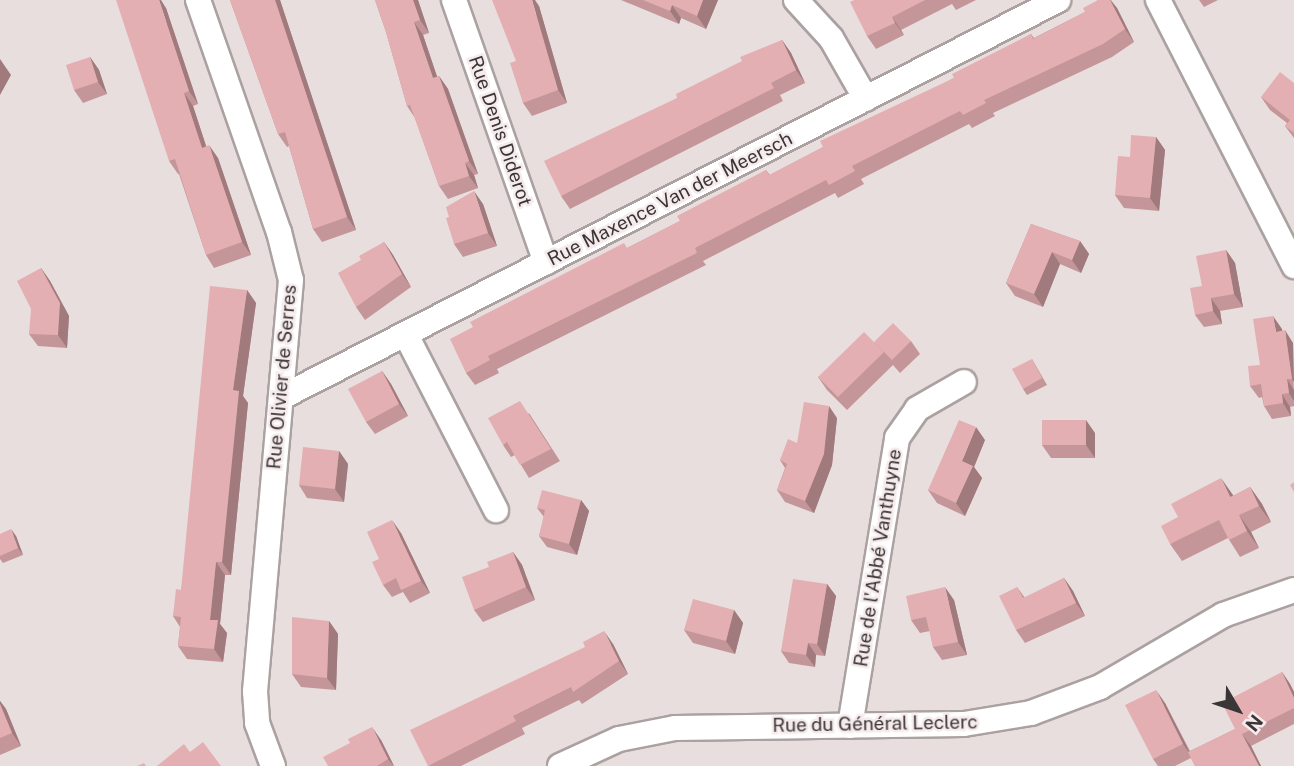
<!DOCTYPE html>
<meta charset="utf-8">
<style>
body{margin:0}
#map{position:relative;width:1294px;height:766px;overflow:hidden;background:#e9dede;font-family:"Public Sans",sans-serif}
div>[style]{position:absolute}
.roads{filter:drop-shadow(2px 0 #aba1a1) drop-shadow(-2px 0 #aba1a1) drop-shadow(0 2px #aba1a1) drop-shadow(0 -2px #aba1a1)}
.street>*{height:24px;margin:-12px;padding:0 12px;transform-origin:12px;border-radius:12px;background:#fff}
.wall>*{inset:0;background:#c49699}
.shaded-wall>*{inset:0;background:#a07a7d}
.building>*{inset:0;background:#e4afb2}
span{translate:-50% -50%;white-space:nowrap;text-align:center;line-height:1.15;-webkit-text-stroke:5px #f6ebec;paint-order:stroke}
.street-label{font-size:19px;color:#3a3536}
.north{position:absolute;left:1203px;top:675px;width:70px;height:70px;-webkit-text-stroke:5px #f6ebec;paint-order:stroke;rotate:129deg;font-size:19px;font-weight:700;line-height:28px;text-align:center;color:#3a3536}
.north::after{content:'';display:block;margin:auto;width:24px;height:32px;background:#3a3536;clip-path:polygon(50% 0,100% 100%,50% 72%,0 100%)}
</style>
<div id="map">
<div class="roads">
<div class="street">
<div style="left:198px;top:0;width:246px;rotate:70.8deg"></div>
<div style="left:279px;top:232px;width:49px;rotate:76deg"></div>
<div style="left:291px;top:280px;width:413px;rotate:95deg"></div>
<div style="left:255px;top:691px;width:32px;rotate:86deg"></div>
<div style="left:257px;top:723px;width:46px;rotate:69.6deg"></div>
<div style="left:454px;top:0;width:278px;rotate:70.7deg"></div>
<div style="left:796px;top:0;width:52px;rotate:47.4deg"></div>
<div style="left:831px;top:38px;width:70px;rotate:60.2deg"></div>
<div style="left:1158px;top:0;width:299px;rotate:62.9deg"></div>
<div style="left:406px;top:335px;width:197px;rotate:62.8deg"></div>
<div style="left:282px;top:397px;width:872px;rotate:-27.09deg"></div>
<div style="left:850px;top:726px;width:292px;rotate:-80.7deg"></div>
<div style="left:897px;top:438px;width:35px;rotate:-55deg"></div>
<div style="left:917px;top:409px;width:54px;rotate:-29.9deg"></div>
<div style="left:560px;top:766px;width:65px;rotate:-24.6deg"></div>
<div style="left:619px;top:739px;width:57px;rotate:-11.1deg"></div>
<div style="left:675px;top:728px;width:289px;rotate:-0.8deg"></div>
<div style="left:964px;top:724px;width:68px;rotate:-9.3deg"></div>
<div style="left:1031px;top:713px;width:74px;rotate:-20.6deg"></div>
<div style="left:1100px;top:687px;width:143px;rotate:-30.3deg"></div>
<div style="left:1223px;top:615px;width:75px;rotate:-19.4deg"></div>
</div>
</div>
<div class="wall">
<div style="clip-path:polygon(230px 0,280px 0,356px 230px,322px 242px,313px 229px,289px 146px,287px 147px,278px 134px)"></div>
<div style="clip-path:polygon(375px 0,418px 0,429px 33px,423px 35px,437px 77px,439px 76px,448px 89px,478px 174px,474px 175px,478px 188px,448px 199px,439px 186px,415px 118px,407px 106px,386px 32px)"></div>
<div style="clip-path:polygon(621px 0,718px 0,706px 29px,681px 18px,679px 24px)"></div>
<div style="clip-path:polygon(854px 0,976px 0,956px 10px,952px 4px,901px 30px,904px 35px,876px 49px,867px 36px)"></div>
<div style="clip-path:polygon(1098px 0,1111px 0,1117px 8px,1134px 42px,1112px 57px,993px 113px,995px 116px,972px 128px,969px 124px,861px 179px,864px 184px,838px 198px,835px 193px,703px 261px,706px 265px,497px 369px,499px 373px,475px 385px,466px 373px,473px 327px,680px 221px,766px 170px,770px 175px,954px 78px,1031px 34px,1034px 38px,1085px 12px)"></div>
<div style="clip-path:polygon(1199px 0,1218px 0,1204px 7px)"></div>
<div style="clip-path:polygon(539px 6px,567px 103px,532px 116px,523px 103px,516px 61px)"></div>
<div style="clip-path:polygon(166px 8px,198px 104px,193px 106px,206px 146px,218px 158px,251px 255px,214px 268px,206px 255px,179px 174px,178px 174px,169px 161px)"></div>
<div style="clip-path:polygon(782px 40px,791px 53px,805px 83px,780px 95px,783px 101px,570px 209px,561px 196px,677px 98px)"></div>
<div style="clip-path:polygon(90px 57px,99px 70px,107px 94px,83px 103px,74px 90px)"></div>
<div style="clip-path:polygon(1294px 83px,1294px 138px,1285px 126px,1287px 123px,1270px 110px,1261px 97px)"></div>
<div style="clip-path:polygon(1156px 137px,1165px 150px,1159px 211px,1124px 208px,1115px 195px,1130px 157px)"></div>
<div style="clip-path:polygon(483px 204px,497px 246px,463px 257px,454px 244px)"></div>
<div style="clip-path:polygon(1031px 224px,1080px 241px,1089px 254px,1081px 273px,1060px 264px,1043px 307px,1015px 296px,1006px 283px)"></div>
<div style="clip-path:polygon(384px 242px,393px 255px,411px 287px,365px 320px,356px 307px,361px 260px)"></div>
<div style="clip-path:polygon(1226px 250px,1235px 263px,1243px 307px,1220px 311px,1222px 324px,1204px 327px,1195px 315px,1202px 286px)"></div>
<div style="clip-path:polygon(41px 268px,50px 281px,69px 316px,67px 348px,38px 346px,29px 334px)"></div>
<div style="clip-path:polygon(247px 290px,256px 303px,243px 396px,248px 403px,231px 575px,225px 575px,220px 624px,227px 633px,223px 662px,187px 659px,178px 646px,180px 627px,173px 616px,181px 590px)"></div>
<div style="clip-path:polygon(1282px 329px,1282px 331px,1293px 343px,1294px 406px,1290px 407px,1291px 416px,1272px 419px,1264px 406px,1262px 397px,1259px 398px,1250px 386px,1260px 365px)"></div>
<div style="clip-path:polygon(911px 341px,920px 354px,900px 373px,893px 365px,847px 410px,827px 390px,818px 377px,875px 343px)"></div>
<div style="clip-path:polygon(1032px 359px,1047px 385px,1027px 395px,1023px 389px)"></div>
<div style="clip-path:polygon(382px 371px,391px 384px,408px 416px,375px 434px,366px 422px)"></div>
<div style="clip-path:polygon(529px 413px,560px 461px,529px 478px,515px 455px,511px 457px,503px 445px)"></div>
<div style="clip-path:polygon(837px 418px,832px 465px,814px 513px,785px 502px,777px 490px,785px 468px,780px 460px,797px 443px)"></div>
<div style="clip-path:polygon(1095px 433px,1095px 458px,1051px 458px,1042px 445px)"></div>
<div style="clip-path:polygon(985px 440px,974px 467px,982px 478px,965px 516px,937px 503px,928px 490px)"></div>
<div style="clip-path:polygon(339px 451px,348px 464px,344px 502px,307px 498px,299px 485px)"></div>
<div style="clip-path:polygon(1250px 487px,1262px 504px,1271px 522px,1251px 532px,1259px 548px,1240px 557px,1228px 538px,1182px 561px,1170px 544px,1233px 496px)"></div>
<div style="clip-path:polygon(581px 500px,589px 511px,577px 555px,547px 547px,539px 536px,544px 517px,537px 508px)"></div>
<div style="clip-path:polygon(401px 533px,430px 593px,410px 603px,403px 592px,392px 597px,383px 585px,379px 559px)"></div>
<div style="clip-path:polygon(0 534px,16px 536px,23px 555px,3px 563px,0 559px)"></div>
<div style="clip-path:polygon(513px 552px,522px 565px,535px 600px,483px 622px,474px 610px,489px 567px)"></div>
<div style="clip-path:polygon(1064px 578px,1073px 591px,1085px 616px,1025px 643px,1016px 630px,1017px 587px,1025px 598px)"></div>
<div style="clip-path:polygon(827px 584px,836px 596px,825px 656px,816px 655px,815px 667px,789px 663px,781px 651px)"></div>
<div style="clip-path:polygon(954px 600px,967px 655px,942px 660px,933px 647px,930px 631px,920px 633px,911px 620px)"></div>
<div style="clip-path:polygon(734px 610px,743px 623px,735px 654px,693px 643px,684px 630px)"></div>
<div style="clip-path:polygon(329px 621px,338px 634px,336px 690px,301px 687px,292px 674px)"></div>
<div style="clip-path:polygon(613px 644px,628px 674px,582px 704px,579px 700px,522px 728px,525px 734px,461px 766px,428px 766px)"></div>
<div style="clip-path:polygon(1282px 672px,1290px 684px,1294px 692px,1294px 724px,1251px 746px,1261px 766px,1195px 766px,1191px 758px,1175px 766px,1158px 766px,1153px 759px,1165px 703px,1190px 751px,1235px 729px)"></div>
<div style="clip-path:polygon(0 701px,6px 709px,21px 746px,0 755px)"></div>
<div style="clip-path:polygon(381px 740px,394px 766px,328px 766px)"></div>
</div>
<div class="shaded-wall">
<div style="clip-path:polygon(159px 0,161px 0,166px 8px,198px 104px,189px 91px)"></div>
<div style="clip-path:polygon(275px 0,280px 0,356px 230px,347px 217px)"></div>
<div style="clip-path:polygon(413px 0,418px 0,429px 33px,420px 20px)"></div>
<div style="clip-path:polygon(532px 0,535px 0,539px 6px,567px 103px,558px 90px)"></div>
<div style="clip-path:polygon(703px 0,718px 0,706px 29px,697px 16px)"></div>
<div style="clip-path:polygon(1110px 0,1117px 8px,1134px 42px,1125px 29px)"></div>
<div style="clip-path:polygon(672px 5px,681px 18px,679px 24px,670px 11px)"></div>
<div style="clip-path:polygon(892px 17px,901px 30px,904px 35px,895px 23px)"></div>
<div style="clip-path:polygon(414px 22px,423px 35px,442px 91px,433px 78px)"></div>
<div style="clip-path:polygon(782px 40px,791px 53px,805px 83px,796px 70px)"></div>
<div style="clip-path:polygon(90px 57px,99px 70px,107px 94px,98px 82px)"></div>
<div style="clip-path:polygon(0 59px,11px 75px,0 95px)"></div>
<div style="clip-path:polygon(439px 76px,448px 89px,478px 174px,469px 161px)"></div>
<div style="clip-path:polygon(184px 93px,193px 106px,211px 161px,202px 148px)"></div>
<div style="clip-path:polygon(1156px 137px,1165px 150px,1159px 211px,1150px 198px)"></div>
<div style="clip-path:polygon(209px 145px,218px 158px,251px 255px,242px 242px)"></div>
<div style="clip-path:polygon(465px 163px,474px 175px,478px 188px,469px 176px)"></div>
<div style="clip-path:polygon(474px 191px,483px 204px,497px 246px,488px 233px)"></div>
<div style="clip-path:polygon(1080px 241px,1089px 254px,1081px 273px,1072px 260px)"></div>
<div style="clip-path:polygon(384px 242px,393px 255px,411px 287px,402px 274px)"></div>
<div style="clip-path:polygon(1226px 250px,1235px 263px,1243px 307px,1234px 294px)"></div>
<div style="clip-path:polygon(1052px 252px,1060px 264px,1043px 307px,1034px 294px)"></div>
<div style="clip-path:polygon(41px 268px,50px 281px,69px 316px,67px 348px,58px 335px)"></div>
<div style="clip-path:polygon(247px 290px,256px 303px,243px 396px,248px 403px,231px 575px,222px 562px,233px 390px)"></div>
<div style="clip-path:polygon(1211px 298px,1220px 311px,1222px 324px,1213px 311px)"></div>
<div style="clip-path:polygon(1273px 316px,1282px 329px,1284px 344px,1276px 332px)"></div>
<div style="clip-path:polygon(1285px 330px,1293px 343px,1294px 382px,1292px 379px)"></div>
<div style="clip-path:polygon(382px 371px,391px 384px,408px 416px,399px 404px)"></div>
<div style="clip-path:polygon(1287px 379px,1294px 390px,1294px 401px,1289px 393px)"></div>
<div style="clip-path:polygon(1282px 394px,1290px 407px,1291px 416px,1283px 403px)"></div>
<div style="clip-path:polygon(829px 406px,837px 418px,832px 465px,814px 513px,805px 501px)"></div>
<div style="clip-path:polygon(1086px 420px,1095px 433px,1095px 458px,1086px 445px)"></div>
<div style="clip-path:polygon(976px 427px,985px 440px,974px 467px,982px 478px,965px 516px,956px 503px,962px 461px)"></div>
<div style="clip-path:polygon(339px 451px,348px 464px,344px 502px,335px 489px)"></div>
<div style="clip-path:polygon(1221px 478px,1233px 495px,1242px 514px,1230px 497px)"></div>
<div style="clip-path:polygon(1250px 487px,1262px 504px,1271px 522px,1259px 506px)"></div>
<div style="clip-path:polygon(581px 500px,589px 511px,577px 555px,569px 544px)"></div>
<div style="clip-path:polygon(1239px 515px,1251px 532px,1259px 548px,1247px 531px)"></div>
<div style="clip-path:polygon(392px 520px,401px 533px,430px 593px,421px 581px)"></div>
<div style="clip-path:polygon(11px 529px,16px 536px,23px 555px,18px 548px)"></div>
<div style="clip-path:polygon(513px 552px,522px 565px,535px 600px,526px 587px)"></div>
<div style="clip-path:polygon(216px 562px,225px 575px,220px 624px,227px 633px,223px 662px,214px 649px,210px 620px)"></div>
<div style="clip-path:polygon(1064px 578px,1073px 591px,1085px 616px,1076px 603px)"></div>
<div style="clip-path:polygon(827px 584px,836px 596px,825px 656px,817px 644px)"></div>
<div style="clip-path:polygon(945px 587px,954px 600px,967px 655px,958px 642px)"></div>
<div style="clip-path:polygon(734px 610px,743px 623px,735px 654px,726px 641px)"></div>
<div style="clip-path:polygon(329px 621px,338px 634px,336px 690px,327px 678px)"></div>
<div style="clip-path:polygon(604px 631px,613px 644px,628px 674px,619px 661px)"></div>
<div style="clip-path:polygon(808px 643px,816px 655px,815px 667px,806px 655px)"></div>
<div style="clip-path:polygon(1282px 672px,1290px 684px,1294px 692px,1294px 698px)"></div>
<div style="clip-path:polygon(1156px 690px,1165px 703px,1192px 757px,1183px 744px)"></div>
<div style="clip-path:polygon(0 701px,6px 709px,21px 746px,12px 733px,0 704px)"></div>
<div style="clip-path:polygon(372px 727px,381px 740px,394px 766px,388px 759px)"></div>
<div style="clip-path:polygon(1242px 734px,1251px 746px,1261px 766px,1259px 766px)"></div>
</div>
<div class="building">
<div style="clip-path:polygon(116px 0,159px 0,189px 91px,184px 93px,202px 148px,209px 145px,242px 242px,206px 255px,175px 159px,169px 161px)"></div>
<div style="clip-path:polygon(230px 0,275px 0,347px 217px,313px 229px,285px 132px,278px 134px)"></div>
<div style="clip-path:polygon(375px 0,413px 0,420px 20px,414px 22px,433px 78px,439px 76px,469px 161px,465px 163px,469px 176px,439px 186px,410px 105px,407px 106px,386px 32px)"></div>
<div style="clip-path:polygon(492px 0,532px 0,558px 90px,523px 103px,510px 63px,516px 61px)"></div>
<div style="clip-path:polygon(643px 0,703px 0,697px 16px,672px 5px,670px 11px)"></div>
<div style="clip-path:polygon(854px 0,925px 0,892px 17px,895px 23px,867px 36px,850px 2px)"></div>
<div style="clip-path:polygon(1098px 0,1110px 0,1125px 29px,1103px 44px,984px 100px,986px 103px,963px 115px,960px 111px,852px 166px,855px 171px,829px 185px,826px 180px,695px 248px,697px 253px,488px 356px,490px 360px,466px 373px,450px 339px,473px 327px,470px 322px,624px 243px,627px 248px,680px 221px,677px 216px,766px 170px,769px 175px,823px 147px,820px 141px,954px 78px,952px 74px,1031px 34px,1033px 39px,1085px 12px,1083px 8px)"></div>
<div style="clip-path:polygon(782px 40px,796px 70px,771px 83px,774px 88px,561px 196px,544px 161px,677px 98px,676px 94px,742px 61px,740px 57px)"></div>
<div style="clip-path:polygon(90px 57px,98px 82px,74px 90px,66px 65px)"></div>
<div style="clip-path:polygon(1280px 72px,1294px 83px,1294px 133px,1285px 126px,1290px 120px,1261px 97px)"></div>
<div style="clip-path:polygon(1131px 135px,1156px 137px,1150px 198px,1115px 195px,1118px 156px,1130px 157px)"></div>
<div style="clip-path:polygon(474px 191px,488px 233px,454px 244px,446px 218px,449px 217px,446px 207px)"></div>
<div style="clip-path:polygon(1031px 224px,1080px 241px,1072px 260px,1052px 252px,1034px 294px,1006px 283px)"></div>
<div style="clip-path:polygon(384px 242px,402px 274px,356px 307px,338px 273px,361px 260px,359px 256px)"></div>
<div style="clip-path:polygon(1226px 250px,1234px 294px,1211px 298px,1213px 311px,1195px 315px,1190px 288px,1202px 286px,1196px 256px)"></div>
<div style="clip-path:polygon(41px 268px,60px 303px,58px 335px,29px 334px,31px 309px,17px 281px)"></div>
<div style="clip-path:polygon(210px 286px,247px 290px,233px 390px,239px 391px,222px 562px,216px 562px,210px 620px,218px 620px,214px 649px,178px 646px,181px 617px,173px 616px,176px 589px,181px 590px)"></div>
<div style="clip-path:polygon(1273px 316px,1276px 332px,1285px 330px,1292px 379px,1287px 379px,1289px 393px,1282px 394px,1283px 403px,1264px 406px,1261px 384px,1250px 386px,1248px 366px,1260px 365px,1253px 319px)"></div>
<div style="clip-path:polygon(893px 323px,911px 341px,892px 360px,874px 342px)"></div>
<div style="clip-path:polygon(864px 332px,884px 352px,838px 397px,818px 377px)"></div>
<div style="clip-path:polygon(1032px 359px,1042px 378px,1023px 389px,1012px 369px)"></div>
<div style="clip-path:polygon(382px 371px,399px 404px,366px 422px,348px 389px)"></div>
<div style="clip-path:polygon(520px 401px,551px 449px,520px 465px,507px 442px,503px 445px,488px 418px)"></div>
<div style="clip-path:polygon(804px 402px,829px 406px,824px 454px,805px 501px,777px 490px,787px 464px,780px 460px,788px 439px,797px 443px)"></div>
<div style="clip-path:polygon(959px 420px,976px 427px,962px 461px,973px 466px,956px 503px,928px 490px)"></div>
<div style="clip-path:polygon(1042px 420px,1086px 420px,1086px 445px,1042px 445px)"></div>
<div style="clip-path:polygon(303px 447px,339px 451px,335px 489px,299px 485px)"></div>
<div style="clip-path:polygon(1221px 478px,1230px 497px,1250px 487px,1259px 506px,1239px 515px,1247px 531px,1229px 540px,1219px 520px,1170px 544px,1161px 526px,1178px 517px,1171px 504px)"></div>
<div style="clip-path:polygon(1294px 482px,1294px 492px,1290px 485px)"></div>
<div style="clip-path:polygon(542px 490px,581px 500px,569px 544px,539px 536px,545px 510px,537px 508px)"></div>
<div style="clip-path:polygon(392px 520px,421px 581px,401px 590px,396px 578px,383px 585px,372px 562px,379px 559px,367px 532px)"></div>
<div style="clip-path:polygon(11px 529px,18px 548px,0 556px,0 534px)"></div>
<div style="clip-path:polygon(513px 552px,526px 587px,474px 610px,462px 577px,489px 567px,487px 562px)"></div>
<div style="clip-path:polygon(1064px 578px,1076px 603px,1016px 630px,999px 596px,1017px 587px,1023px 598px)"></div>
<div style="clip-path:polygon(793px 579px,827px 584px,817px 644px,808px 643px,806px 655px,781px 651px)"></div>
<div style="clip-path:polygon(945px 587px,958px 642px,933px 647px,926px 617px,911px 620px,906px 596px)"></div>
<div style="clip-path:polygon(693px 599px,734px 610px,726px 641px,684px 630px)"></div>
<div style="clip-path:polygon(292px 617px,329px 621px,327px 678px,292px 674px)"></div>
<div style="clip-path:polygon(604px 631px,619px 661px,573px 692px,571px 687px,513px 716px,516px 721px,428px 766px,410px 730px,585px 647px,583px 642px)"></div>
<div style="clip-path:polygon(1282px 672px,1294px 698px,1294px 708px,1242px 734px,1259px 766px,1195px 766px,1188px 752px,1235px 729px,1222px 703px)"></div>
<div style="clip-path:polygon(1156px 690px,1183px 744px,1153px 759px,1125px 705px)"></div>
<div style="clip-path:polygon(0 704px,12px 733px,0 738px)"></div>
<div style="clip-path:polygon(372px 727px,388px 759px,377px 766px,328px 766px,323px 757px,350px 743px,348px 739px)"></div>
<div style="clip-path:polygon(203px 742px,221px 766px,157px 766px,184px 744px,190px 752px)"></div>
<div style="clip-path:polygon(144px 763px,146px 766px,137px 766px)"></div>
</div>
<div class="street-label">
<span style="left:500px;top:131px;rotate:71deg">Rue Denis Diderot</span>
<span style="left:670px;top:199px;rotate:-27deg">Rue Maxence Van der Meersch</span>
<span style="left:282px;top:377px;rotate:-85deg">Rue Olivier de Serres</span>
<span style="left:878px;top:558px;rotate:-81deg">Rue de l'Abbé Vanthuyne</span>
<span style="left:875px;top:724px;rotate:-1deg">Rue du Général Leclerc</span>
</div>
<div class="north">N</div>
</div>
